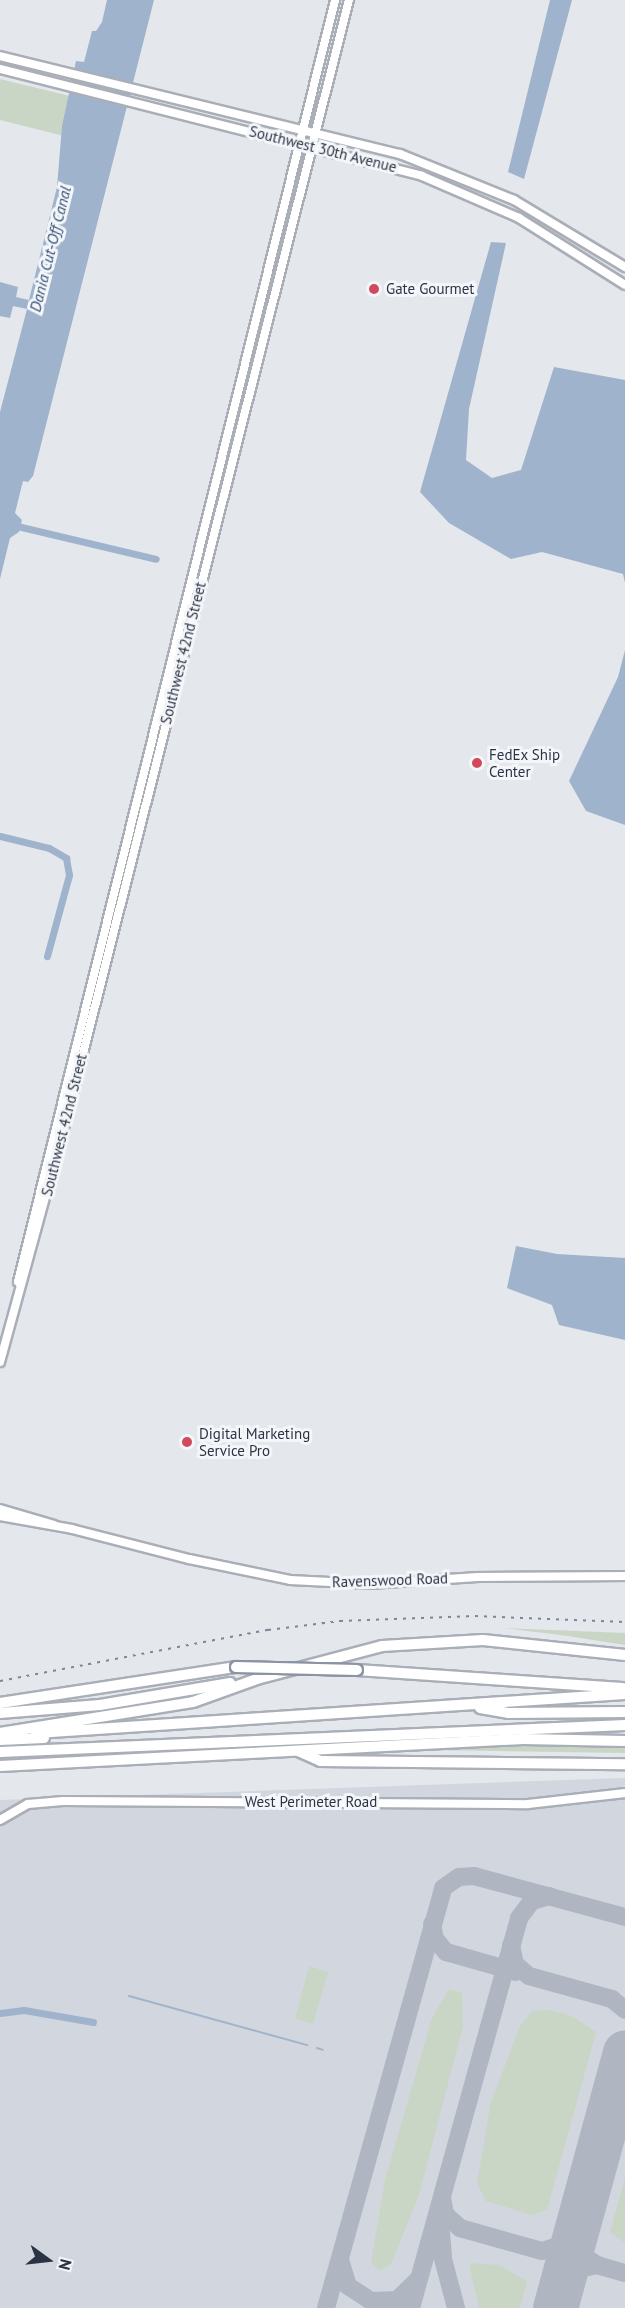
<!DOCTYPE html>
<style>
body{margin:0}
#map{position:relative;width:625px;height:2308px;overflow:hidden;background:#e4e7ec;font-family:"PT Sans",sans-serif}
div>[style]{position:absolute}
.built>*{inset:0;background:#d2d6de}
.green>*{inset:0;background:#c9d6c5}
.water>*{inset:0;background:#9fb4cc}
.stream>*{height:2px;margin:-1px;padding:0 1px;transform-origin:1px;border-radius:1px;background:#9fb4cc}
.canal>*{height:7px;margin:-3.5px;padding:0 3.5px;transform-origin:3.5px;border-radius:3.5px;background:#9fb4cc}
.taxiway>*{height:18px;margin:-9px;padding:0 9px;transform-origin:9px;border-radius:9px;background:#b0b6c1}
.runway>*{height:45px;margin:-22.5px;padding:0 22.5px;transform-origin:22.5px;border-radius:22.5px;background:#b0b6c1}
.roads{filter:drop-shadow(2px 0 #a9aeb7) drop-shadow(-2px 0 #a9aeb7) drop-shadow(0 2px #a9aeb7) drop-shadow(0 -2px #a9aeb7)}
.secondary>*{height:8px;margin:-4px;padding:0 4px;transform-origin:4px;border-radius:4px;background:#fff}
.highway>*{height:10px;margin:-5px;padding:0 5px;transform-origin:5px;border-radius:5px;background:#fff}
.rail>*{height:2px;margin-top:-1px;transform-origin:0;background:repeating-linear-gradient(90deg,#7d8696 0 3px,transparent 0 9px)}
.bridges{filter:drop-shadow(2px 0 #8b94a3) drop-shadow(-2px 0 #8b94a3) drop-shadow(0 2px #8b94a3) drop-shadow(0 -2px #8b94a3)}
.highway-bridge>*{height:10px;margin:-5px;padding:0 5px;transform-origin:5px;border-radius:5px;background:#fff}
.dots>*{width:16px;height:16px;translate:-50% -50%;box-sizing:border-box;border:3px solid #f4f6f9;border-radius:50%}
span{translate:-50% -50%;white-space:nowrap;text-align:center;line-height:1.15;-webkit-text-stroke:6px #f4f6f9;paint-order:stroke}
.street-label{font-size:15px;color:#2b3445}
.poi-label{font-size:15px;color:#2b3445}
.left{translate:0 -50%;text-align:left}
.water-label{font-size:16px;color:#34527a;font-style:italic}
.north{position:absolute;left:18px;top:2230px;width:60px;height:60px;-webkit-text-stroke:4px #f4f6f9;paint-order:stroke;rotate:105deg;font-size:16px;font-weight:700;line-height:24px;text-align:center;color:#2b3445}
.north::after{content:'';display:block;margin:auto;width:21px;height:27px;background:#2b3445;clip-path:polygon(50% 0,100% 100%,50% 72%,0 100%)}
</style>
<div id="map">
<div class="built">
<div style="clip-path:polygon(625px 1778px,625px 2308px,0 2308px,0 1800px)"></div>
</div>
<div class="green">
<div style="clip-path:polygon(0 79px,86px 100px,76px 139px,0 120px)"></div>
<div style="clip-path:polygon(503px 1628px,625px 1633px,625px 1645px,568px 1636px)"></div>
<div style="clip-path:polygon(488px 1743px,625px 1744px,625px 1753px,430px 1750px)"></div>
<div style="clip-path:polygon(309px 1966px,328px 1972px,313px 2024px,295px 2019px)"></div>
<div style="clip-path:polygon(449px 1989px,462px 1993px,463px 2026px,419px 2195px,391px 2264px,379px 2271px,371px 2262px,385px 2180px,432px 2018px)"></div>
<div style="clip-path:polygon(549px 2010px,572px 2016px,596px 2032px,547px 2210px,532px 2215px,486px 2201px,477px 2183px,491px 2102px,520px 2026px,532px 2011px)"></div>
<div style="clip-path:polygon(625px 2178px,625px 2243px,610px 2232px)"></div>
<div style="clip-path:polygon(469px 2263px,499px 2265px,527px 2281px,520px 2308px,479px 2308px)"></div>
</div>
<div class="water">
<div style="clip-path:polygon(107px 0,154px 0,33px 476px,28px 482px,23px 481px,15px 513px,22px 520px,19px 532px,10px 538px,0 579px,0 412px,27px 309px,13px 306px,10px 318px,0 316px,0 282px,18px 287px,16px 297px,29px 300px,57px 187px,62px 126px,76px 61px,84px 62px,92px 31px,96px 31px,102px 22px)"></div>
<div style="clip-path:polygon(550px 0,572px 0,524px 179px,508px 172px)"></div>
<div style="clip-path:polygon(491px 242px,506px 243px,469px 409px,466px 460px,492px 478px,521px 470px,554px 367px,625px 380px,625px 583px,623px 574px,542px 552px,511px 559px,449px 523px,420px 492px)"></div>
<div style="clip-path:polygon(625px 650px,625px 825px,586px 811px,569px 781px,618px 677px)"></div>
<div style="clip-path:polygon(516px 1246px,557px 1254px,625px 1258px,625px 1340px,559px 1325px,552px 1305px,507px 1288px)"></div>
</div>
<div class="stream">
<div style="left:129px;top:1996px;width:185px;rotate:15.4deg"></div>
<div style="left:317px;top:2048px;width:6px;rotate:18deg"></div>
</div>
<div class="canal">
<div style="left:0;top:522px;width:160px;rotate:13.3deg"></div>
<div style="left:0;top:836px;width:50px;rotate:13.8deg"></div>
<div style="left:49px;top:848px;width:20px;rotate:30deg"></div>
<div style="left:66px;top:858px;width:17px;rotate:80deg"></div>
<div style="left:69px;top:875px;width:84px;rotate:105.2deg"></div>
<div style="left:0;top:2013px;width:24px;rotate:-7deg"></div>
<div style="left:24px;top:2010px;width:70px;rotate:9.9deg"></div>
</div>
<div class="taxiway">
<div style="left:432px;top:1924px;width:15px;rotate:79deg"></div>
<div style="left:435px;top:1939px;width:17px;rotate:50deg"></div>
<div style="left:446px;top:1952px;width:73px;rotate:15.9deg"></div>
<div style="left:511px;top:1945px;width:19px;rotate:78deg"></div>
<div style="left:515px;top:1964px;width:18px;rotate:41deg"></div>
<div style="left:529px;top:1976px;width:86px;rotate:15.5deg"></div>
<div style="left:612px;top:1999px;width:17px;rotate:40deg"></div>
<div style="left:442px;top:2198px;width:16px;rotate:79deg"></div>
<div style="left:445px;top:2214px;width:21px;rotate:43deg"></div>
<div style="left:460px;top:2228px;width:85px;rotate:15.7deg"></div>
<div style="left:542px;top:2251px;width:26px;rotate:-18deg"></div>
<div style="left:567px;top:2243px;width:28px;rotate:-64deg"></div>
<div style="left:440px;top:2222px;width:37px;rotate:85deg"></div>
<div style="left:443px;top:2259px;width:51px;rotate:75.1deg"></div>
<div style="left:578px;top:2226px;width:19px;rotate:90deg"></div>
<div style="left:578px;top:2245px;width:13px;rotate:61deg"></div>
<div style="left:584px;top:2256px;width:16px;rotate:35deg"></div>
<div style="left:597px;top:2265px;width:29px;rotate:16deg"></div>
<div style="left:340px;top:2260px;width:27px;rotate:73deg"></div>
<div style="left:348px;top:2286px;width:27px;rotate:33deg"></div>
<div style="left:371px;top:2301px;width:26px;rotate:-2deg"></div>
<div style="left:397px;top:2300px;width:28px;rotate:-44deg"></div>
<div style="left:560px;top:2289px;width:24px;rotate:-54deg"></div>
<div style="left:574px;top:2270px;width:24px;rotate:-12deg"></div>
<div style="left:326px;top:2308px;width:436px;rotate:-74.4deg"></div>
<div style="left:443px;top:1888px;width:19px;rotate:-35deg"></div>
<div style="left:459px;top:1877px;width:15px;rotate:-4deg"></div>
<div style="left:474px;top:1876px;width:156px;rotate:15.2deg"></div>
<div style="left:411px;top:2308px;width:405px;rotate:-74.5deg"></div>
<div style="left:519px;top:1918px;width:21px;rotate:-53deg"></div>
<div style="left:532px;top:1901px;width:18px;rotate:-16deg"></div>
</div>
<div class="runway">
<div style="left:555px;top:2308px;width:265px;rotate:-74.7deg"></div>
</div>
<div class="roads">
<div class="secondary">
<div style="left:0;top:56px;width:412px;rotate:13.8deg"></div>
<div style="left:400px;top:154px;width:123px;rotate:22deg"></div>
<div style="left:514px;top:200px;width:130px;rotate:31.1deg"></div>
<div style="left:0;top:69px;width:435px;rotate:14.2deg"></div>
<div style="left:422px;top:176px;width:106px;rotate:23.4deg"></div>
<div style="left:519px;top:218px;width:125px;rotate:32.3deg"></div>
<div style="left:18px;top:1282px;width:1321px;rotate:-76.11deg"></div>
<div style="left:0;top:1362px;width:258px;rotate:-74.7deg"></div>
<div style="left:68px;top:1113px;width:1148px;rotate:-75.83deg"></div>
<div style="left:0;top:1509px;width:56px;rotate:16.5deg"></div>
<div style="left:0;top:1516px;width:73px;rotate:10.2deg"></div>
<div style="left:72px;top:1529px;width:121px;rotate:14.4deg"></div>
<div style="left:189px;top:1559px;width:103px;rotate:11.7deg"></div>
<div style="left:290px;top:1580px;width:80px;rotate:2.9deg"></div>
<div style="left:370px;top:1584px;width:108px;rotate:-3.7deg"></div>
<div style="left:478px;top:1577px;width:147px;rotate:-0.4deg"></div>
<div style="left:0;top:1820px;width:32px;rotate:-30deg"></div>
<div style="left:28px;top:1804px;width:35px;rotate:-5deg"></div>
<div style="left:63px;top:1801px;width:465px;rotate:0.4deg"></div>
<div style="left:528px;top:1804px;width:98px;rotate:-6.5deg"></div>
</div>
<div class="highway">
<div style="left:357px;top:1670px;width:266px;rotate:3.9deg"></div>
<div style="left:0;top:1703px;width:239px;rotate:-8.7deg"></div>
<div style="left:480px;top:1708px;width:28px;rotate:10deg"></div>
<div style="left:508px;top:1713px;width:117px;rotate:-0.5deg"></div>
<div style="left:0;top:1713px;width:100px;rotate:-4.6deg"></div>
<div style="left:100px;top:1705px;width:132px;rotate:-9.6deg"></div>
<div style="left:0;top:1733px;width:195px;rotate:-9.1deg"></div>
<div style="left:193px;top:1702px;width:68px;rotate:-19.8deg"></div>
<div style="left:257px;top:1679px;width:129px;rotate:-14.8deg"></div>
<div style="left:382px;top:1646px;width:101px;rotate:-3.4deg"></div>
<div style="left:483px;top:1640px;width:143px;rotate:6deg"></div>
<div style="left:36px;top:1733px;width:590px;rotate:-3.79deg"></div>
<div style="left:0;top:1740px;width:44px;rotate:-2.6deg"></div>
<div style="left:298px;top:1751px;width:24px;rotate:24deg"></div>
<div style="left:320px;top:1761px;width:305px;rotate:0.6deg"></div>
<div style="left:0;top:1752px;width:626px;rotate:-2.47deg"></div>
<div style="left:0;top:1766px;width:524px;rotate:-2.96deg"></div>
<div style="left:523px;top:1739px;width:102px;rotate:1.1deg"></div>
</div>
</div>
<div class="rail">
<div style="left:0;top:1681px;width:273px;rotate:-10.8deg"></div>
<div style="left:268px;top:1630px;width:73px;rotate:-7.1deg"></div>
<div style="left:340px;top:1621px;width:135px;rotate:-2.1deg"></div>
<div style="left:475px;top:1616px;width:150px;rotate:2.3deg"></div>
</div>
<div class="bridges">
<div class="highway-bridge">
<div style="left:236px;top:1667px;width:121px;rotate:1.4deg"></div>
</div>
</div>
<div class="dots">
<div style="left:374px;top:289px;background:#d1495b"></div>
<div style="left:477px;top:763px;background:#d1495b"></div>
<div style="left:187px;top:1442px;background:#d1495b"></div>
</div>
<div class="street-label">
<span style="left:323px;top:149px;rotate:14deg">Southwest 30th Avenue</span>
<span style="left:183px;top:653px;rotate:-76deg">Southwest 42nd Street</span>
<span style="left:64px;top:1125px;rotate:-76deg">Southwest 42nd Street</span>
<span style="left:390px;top:1580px;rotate:-2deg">Ravenswood Road</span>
<span style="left:311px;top:1802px">West Perimeter Road</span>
</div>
<div class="poi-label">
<span class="left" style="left:386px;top:289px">Gate Gourmet</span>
<span class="left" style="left:489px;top:763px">FedEx Ship<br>Center</span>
<span class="left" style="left:199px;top:1442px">Digital Marketing<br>Service Pro</span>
</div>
<div class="water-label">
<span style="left:50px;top:249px;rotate:-76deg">Dania Cut-Off Canal</span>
</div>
<div class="north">N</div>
</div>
